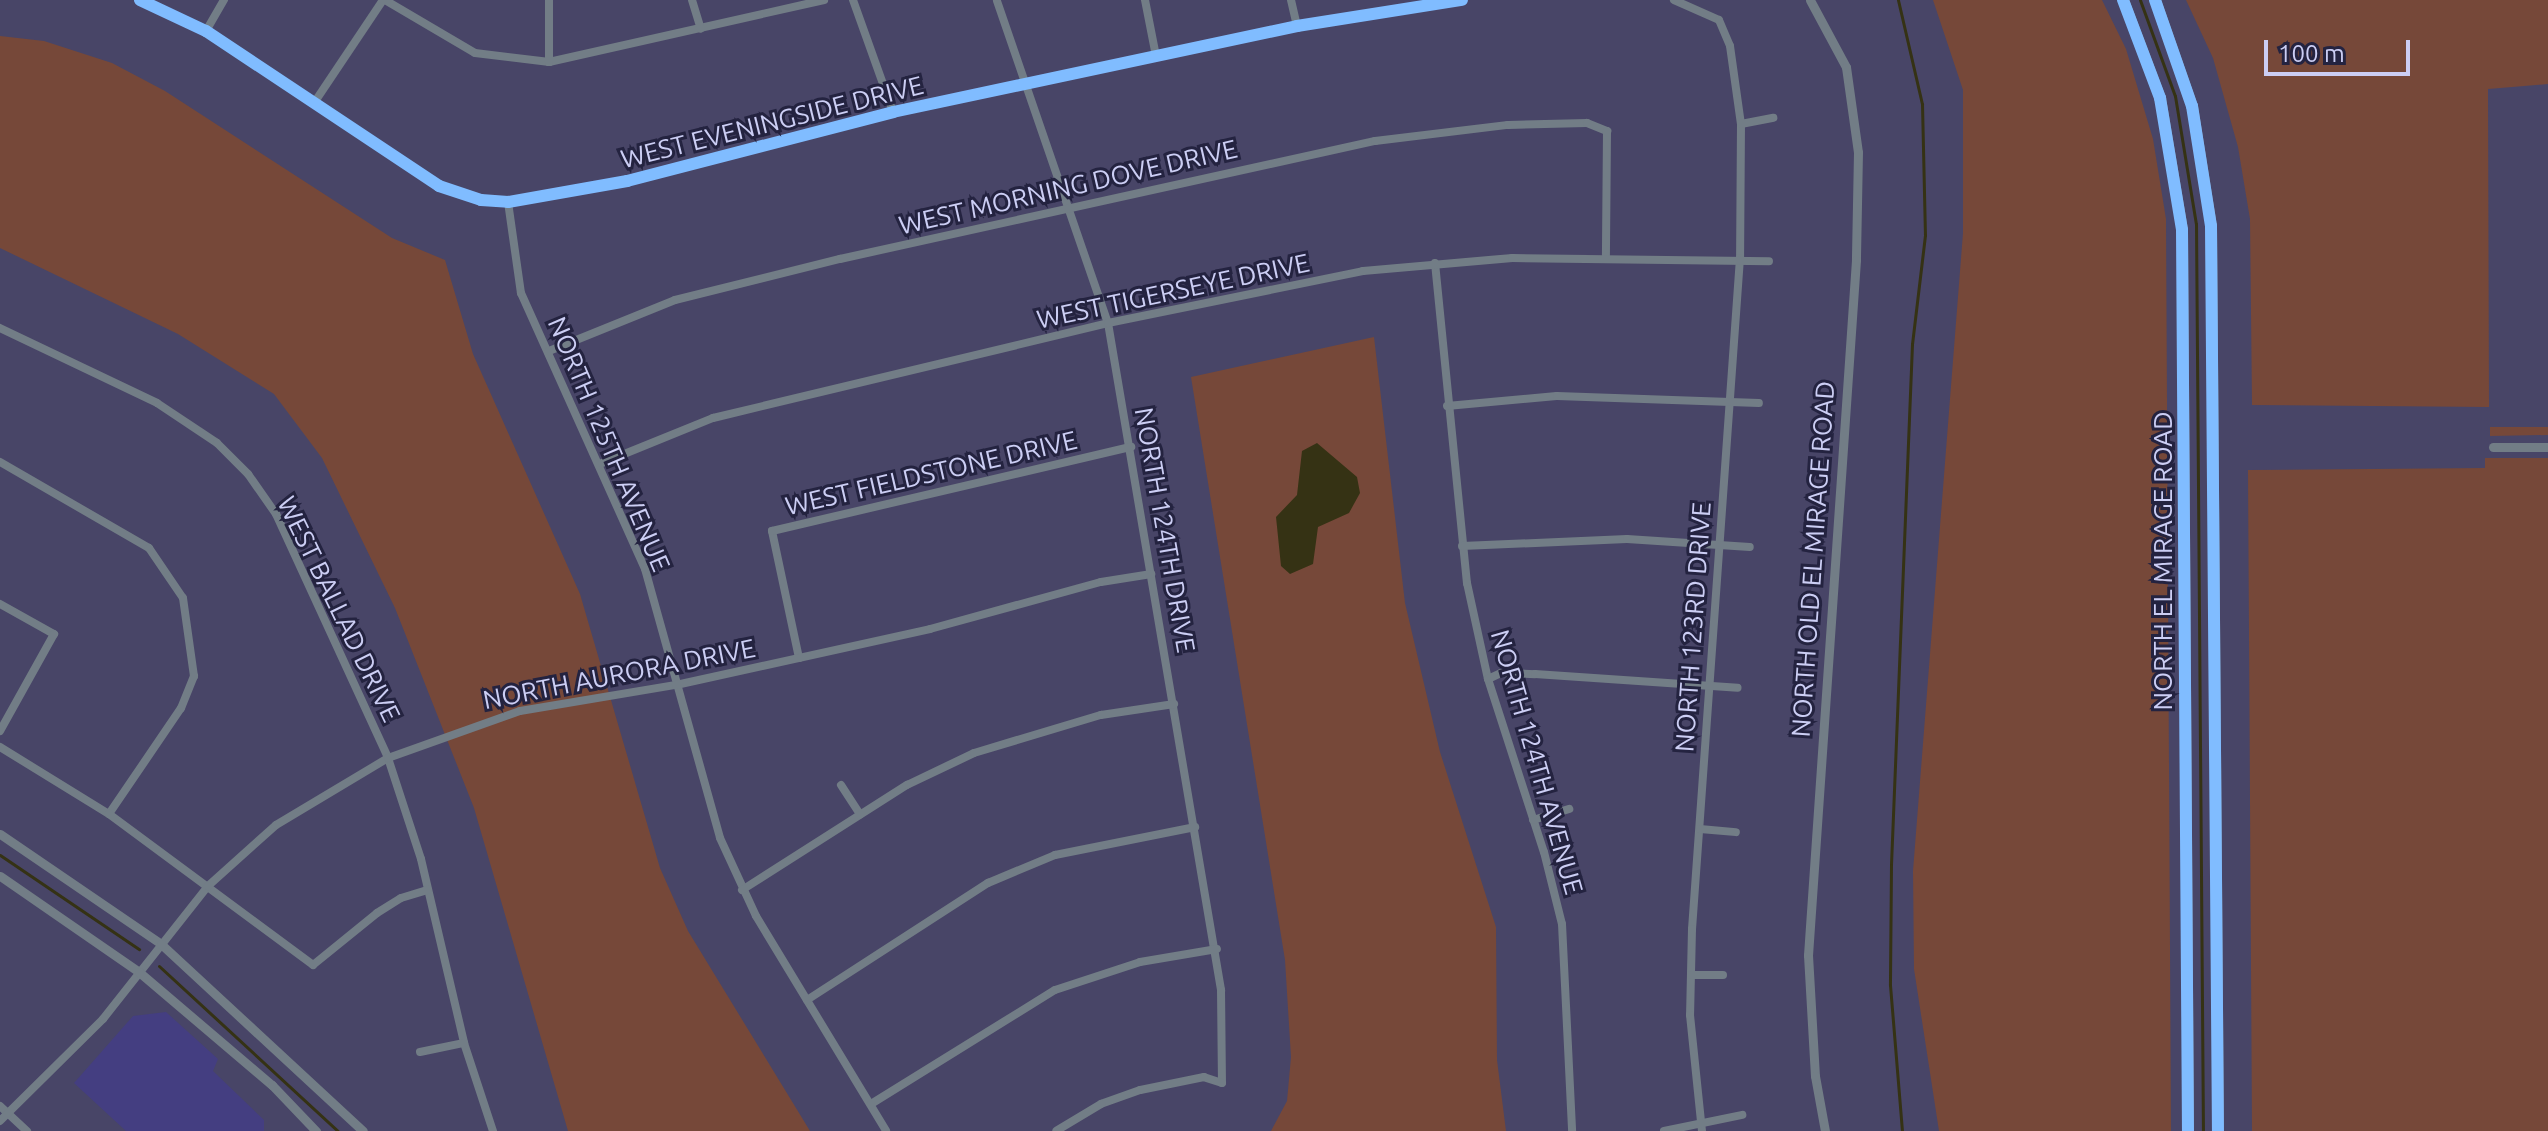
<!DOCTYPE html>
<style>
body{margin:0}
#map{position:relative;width:2548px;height:1131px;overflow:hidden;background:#484567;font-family:Ubuntu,sans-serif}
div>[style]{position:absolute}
.built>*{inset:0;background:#443e81}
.green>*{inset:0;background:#764839}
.water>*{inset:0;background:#353214}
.stream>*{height:3px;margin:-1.5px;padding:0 1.5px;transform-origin:1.5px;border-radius:1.5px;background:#353214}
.minor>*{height:8px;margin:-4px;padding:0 4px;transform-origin:4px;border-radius:4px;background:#727d86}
.tertiary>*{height:9px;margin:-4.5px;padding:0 4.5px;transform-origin:4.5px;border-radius:4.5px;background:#727d86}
.secondary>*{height:11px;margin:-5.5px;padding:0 5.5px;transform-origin:5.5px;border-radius:5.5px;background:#7c8a95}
.cycleway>*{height:12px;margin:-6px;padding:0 6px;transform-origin:6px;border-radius:6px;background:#80bcff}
span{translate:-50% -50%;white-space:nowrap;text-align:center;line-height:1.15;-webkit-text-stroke:6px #242340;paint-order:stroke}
.street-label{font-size:26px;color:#cccef4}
.scale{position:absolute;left:2264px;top:40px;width:146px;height:36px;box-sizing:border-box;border:4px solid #cccef4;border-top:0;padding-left:10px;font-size:24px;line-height:28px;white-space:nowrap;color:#cccef4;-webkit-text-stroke:6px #242340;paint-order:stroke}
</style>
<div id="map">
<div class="built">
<div style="clip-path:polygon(166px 1012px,218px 1059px,213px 1071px,264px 1120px,264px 1131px,126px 1131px,74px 1083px,133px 1016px)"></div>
</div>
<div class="green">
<div style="clip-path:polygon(1933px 0,2102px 0,2126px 49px,2153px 139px,2166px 219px,2171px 1131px,1939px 1131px,1914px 969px,1913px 871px,1963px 233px,1963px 90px)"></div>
<div style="clip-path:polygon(2186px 0,2548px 0,2548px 84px,2488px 89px,2489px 407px,2252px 405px,2250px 219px,2238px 147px,2213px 58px)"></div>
<div style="clip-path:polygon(0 36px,44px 41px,112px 63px,165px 91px,392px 238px,445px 260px,473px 354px,580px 594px,660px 868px,688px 931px,810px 1131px,568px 1131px,474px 808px,395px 608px,322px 458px,274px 394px,178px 334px,0 248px)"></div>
<div style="clip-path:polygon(1374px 337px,1405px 603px,1440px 752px,1496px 927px,1497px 1060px,1506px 1131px,1271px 1131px,1287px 1101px,1291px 1057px,1285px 960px,1191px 377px)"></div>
<div style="clip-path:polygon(2490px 427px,2548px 427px,2548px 435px,2490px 436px)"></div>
<div style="clip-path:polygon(2485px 458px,2548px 458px,2548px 1131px,2252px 1131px,2248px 470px,2485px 468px)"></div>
</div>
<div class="water">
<div style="clip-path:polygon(1317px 443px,1357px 477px,1360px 493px,1349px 513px,1318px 527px,1313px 564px,1290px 574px,1281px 566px,1276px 517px,1297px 495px,1302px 451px)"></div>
</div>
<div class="stream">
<div style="left:1898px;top:0;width:107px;rotate:77deg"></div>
<div style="left:1922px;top:104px;width:131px;rotate:88.7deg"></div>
<div style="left:1925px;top:235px;width:110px;rotate:96.8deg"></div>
<div style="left:1912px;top:344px;width:521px;rotate:92.31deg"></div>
<div style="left:1891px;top:865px;width:120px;rotate:90.5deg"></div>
<div style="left:1890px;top:985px;width:146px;rotate:85.3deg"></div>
<div style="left:2140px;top:0;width:102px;rotate:70deg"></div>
<div style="left:2175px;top:96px;width:130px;rotate:80.7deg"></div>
<div style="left:2196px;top:224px;width:907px;rotate:89.56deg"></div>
<div style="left:0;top:855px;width:168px;rotate:34.1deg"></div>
<div style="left:159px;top:966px;width:243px;rotate:42.7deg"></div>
</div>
<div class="minor">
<div style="left:140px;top:0;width:73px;rotate:25.2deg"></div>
<div style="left:206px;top:31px;width:280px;rotate:33.6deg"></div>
<div style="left:439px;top:186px;width:44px;rotate:18.4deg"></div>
<div style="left:481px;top:200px;width:27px;rotate:4deg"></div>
<div style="left:508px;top:202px;width:121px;rotate:-10deg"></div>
<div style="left:627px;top:181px;width:275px;rotate:-14.5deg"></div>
<div style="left:893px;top:112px;width:413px;rotate:-12deg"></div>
<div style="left:1297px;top:26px;width:167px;rotate:-9deg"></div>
<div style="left:385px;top:0;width:104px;rotate:30.5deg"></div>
<div style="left:475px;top:53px;width:75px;rotate:6.9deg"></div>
<div style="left:549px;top:62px;width:282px;rotate:-12.7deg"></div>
<div style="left:549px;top:0;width:62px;rotate:90deg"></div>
<div style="left:692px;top:0;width:30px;rotate:73deg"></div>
<div style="left:853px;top:0;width:119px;rotate:70.3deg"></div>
<div style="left:1145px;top:0;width:57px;rotate:78.9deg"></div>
<div style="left:1291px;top:0;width:27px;rotate:77deg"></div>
<div style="left:1674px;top:0;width:49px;rotate:24deg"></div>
<div style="left:1719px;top:20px;width:28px;rotate:67deg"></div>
<div style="left:1730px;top:46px;width:79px;rotate:82deg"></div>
<div style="left:1741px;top:124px;width:134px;rotate:90.4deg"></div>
<div style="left:1740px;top:258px;width:673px;rotate:94.09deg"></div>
<div style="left:1692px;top:929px;width:86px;rotate:91.3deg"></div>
<div style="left:1690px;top:1015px;width:117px;rotate:84.1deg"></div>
<div style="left:997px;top:1px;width:341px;rotate:71deg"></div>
<div style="left:1108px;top:323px;width:677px;rotate:80.38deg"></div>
<div style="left:1221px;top:990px;width:93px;rotate:89.4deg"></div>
<div style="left:1222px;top:1083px;width:19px;rotate:-162deg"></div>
<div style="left:1204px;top:1077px;width:65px;rotate:168.5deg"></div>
<div style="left:1140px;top:1090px;width:41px;rotate:160.3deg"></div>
<div style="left:1101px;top:1104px;width:52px;rotate:149deg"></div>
<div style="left:206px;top:31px;width:36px;rotate:-60deg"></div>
<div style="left:314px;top:103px;width:124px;rotate:-56.2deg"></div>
<div style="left:1741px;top:124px;width:33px;rotate:-11deg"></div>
<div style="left:508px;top:202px;width:92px;rotate:81.9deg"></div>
<div style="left:521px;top:293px;width:303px;rotate:65.8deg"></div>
<div style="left:645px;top:569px;width:279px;rotate:74.4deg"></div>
<div style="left:720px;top:838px;width:86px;rotate:65.2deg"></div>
<div style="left:756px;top:916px;width:251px;rotate:58.8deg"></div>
<div style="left:1435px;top:263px;width:322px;rotate:84.3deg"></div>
<div style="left:1467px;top:583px;width:98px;rotate:77.7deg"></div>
<div style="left:1488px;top:679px;width:182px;rotate:72.1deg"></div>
<div style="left:1544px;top:852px;width:74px;rotate:76deg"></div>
<div style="left:1562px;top:924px;width:207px;rotate:87.2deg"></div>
<div style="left:0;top:328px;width:174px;rotate:25.5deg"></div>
<div style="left:157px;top:403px;width:72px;rotate:33.7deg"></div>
<div style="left:217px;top:443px;width:44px;rotate:45deg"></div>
<div style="left:248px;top:474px;width:49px;rotate:55deg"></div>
<div style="left:276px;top:514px;width:268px;rotate:65.3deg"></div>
<div style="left:388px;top:758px;width:106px;rotate:71.9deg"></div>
<div style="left:421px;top:859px;width:189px;rotate:76.8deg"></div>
<div style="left:464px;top:1043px;width:93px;rotate:71.8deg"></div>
<div style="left:549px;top:351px;width:136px;rotate:-22deg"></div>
<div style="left:675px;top:300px;width:170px;rotate:-14deg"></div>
<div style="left:840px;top:259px;width:548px;rotate:-12.44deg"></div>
<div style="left:1375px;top:141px;width:134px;rotate:-6.9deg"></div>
<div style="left:1508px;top:125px;width:79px;rotate:-1.5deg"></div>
<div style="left:1587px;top:123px;width:22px;rotate:22deg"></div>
<div style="left:1607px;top:131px;width:125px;rotate:90.5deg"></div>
<div style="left:1447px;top:406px;width:110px;rotate:-5.2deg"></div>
<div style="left:1557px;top:396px;width:202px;rotate:2deg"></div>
<div style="left:0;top:462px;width:172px;rotate:30deg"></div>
<div style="left:149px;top:548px;width:60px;rotate:55.8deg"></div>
<div style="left:183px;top:598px;width:79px;rotate:82deg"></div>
<div style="left:194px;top:676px;width:35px;rotate:112deg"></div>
<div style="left:181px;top:708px;width:128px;rotate:124.2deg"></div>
<div style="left:602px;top:463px;width:120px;rotate:-22.1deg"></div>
<div style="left:713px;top:418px;width:406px;rotate:-13.5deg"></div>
<div style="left:1108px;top:323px;width:260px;rotate:-11.5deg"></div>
<div style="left:1363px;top:271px;width:150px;rotate:-5deg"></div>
<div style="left:1512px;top:258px;width:257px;rotate:0.7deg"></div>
<div style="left:1462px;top:546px;width:165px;rotate:-2.4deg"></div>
<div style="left:1627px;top:539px;width:123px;rotate:3.7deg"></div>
<div style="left:0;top:604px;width:62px;rotate:29.1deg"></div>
<div style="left:54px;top:634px;width:111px;rotate:119.1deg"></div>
<div style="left:799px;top:658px;width:130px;rotate:-102deg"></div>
<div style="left:772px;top:531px;width:369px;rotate:-13.2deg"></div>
<div style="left:1488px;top:679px;width:14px;rotate:-25deg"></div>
<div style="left:1501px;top:673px;width:34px;rotate:2deg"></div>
<div style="left:1535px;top:674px;width:203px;rotate:3.9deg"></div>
<div style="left:0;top:747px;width:128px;rotate:31.6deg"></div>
<div style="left:109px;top:814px;width:254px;rotate:36.5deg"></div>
<div style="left:313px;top:965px;width:82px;rotate:-39.1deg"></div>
<div style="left:377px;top:913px;width:28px;rotate:-32deg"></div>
<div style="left:401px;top:898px;width:28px;rotate:-17deg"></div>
<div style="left:841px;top:785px;width:35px;rotate:57deg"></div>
<div style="left:1533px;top:820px;width:38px;rotate:-17deg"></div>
<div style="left:1700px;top:829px;width:36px;rotate:5deg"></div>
<div style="left:742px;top:890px;width:196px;rotate:-32.5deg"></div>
<div style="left:907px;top:785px;width:74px;rotate:-25.5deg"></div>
<div style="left:974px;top:753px;width:133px;rotate:-16.7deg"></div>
<div style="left:1101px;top:715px;width:74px;rotate:-8.6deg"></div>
<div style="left:1691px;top:975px;width:32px"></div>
<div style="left:807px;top:1000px;width:216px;rotate:-32.9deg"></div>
<div style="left:988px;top:883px;width:73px;rotate:-22.7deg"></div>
<div style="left:1055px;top:855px;width:143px;rotate:-11.3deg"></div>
<div style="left:420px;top:1052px;width:45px;rotate:-11.6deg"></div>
<div style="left:871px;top:1104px;width:216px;rotate:-31.8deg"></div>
<div style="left:1055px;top:990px;width:89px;rotate:-18.2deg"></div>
<div style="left:1140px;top:962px;width:78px;rotate:-9.6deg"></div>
<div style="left:0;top:1106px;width:37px;rotate:43deg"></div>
<div style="left:0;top:1121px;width:145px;rotate:-44.7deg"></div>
<div style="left:103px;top:1019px;width:169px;rotate:-51.7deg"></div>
<div style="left:208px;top:886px;width:91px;rotate:-41.9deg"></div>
<div style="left:276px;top:825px;width:131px;rotate:-30.9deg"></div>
<div style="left:388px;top:758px;width:140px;rotate:-19.6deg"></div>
<div style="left:520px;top:711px;width:158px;rotate:-9.5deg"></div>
<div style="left:676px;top:685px;width:260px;rotate:-12.4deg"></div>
<div style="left:930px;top:629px;width:177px;rotate:-15.4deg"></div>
<div style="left:1101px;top:582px;width:51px;rotate:-9.1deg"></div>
<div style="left:1664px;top:1131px;width:80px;rotate:-11.6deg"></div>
</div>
<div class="tertiary">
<div style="left:1810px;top:0;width:76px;rotate:61.8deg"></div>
<div style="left:1846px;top:67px;width:86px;rotate:82deg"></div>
<div style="left:1858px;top:152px;width:108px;rotate:91.1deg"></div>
<div style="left:1856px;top:260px;width:697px;rotate:93.95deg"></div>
<div style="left:1808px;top:955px;width:121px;rotate:86.7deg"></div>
<div style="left:1815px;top:1076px;width:56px;rotate:79.7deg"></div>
<div style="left:2493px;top:447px;width:55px"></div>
<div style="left:0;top:834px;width:195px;rotate:34.3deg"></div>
<div style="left:161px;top:944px;width:275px;rotate:42.8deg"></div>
<div style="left:0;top:876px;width:169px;rotate:34.6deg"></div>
<div style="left:139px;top:972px;width:175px;rotate:40.4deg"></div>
<div style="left:272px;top:1085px;width:64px;rotate:46.3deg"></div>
</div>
<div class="secondary">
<div style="left:2123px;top:0;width:105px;rotate:69.3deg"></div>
<div style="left:2160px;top:98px;width:134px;rotate:80.5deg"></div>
<div style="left:2182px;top:230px;width:901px;rotate:89.62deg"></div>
<div style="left:2155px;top:0;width:112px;rotate:70.8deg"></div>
<div style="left:2192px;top:106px;width:121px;rotate:81deg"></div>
<div style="left:2211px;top:226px;width:905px;rotate:89.56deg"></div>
</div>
<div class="cycleway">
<div style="left:140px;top:0;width:73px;rotate:25.2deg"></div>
<div style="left:206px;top:31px;width:280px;rotate:33.6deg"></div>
<div style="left:439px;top:186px;width:44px;rotate:18.4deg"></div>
<div style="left:481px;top:200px;width:27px;rotate:4deg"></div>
<div style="left:508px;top:202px;width:121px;rotate:-10deg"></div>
<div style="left:627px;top:181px;width:275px;rotate:-14.5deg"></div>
<div style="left:893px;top:112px;width:413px;rotate:-12deg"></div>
<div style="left:1297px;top:26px;width:167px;rotate:-9deg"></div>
<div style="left:2123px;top:0;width:105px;rotate:69.3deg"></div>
<div style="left:2160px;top:98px;width:134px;rotate:80.5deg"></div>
<div style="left:2182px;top:230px;width:901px;rotate:89.62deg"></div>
<div style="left:2155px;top:0;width:112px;rotate:70.8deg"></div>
<div style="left:2192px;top:106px;width:121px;rotate:81deg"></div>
<div style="left:2211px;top:226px;width:905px;rotate:89.56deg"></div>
</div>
<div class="street-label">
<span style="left:772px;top:122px;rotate:-14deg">WEST EVENINGSIDE DRIVE</span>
<span style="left:1068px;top:187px;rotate:-13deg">WEST MORNING DOVE DRIVE</span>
<span style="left:1173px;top:291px;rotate:-12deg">WEST TIGERSEYE DRIVE</span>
<span style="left:609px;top:444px;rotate:67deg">NORTH 125TH AVENUE</span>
<span style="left:931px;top:473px;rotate:-13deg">WEST FIELDSTONE DRIVE</span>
<span style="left:1165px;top:530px;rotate:80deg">NORTH 124TH DRIVE</span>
<span style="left:1813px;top:559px;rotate:-86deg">NORTH OLD EL MIRAGE ROAD</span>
<span style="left:2163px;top:561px;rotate:-90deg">NORTH EL MIRAGE ROAD</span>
<span style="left:339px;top:609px;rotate:64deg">WEST BALLAD DRIVE</span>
<span style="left:1693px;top:627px;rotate:-86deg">NORTH 123RD DRIVE</span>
<span style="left:619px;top:674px;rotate:-11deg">NORTH AURORA DRIVE</span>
<span style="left:1537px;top:762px;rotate:74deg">NORTH 124TH AVENUE</span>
</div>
<div class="scale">100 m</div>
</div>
